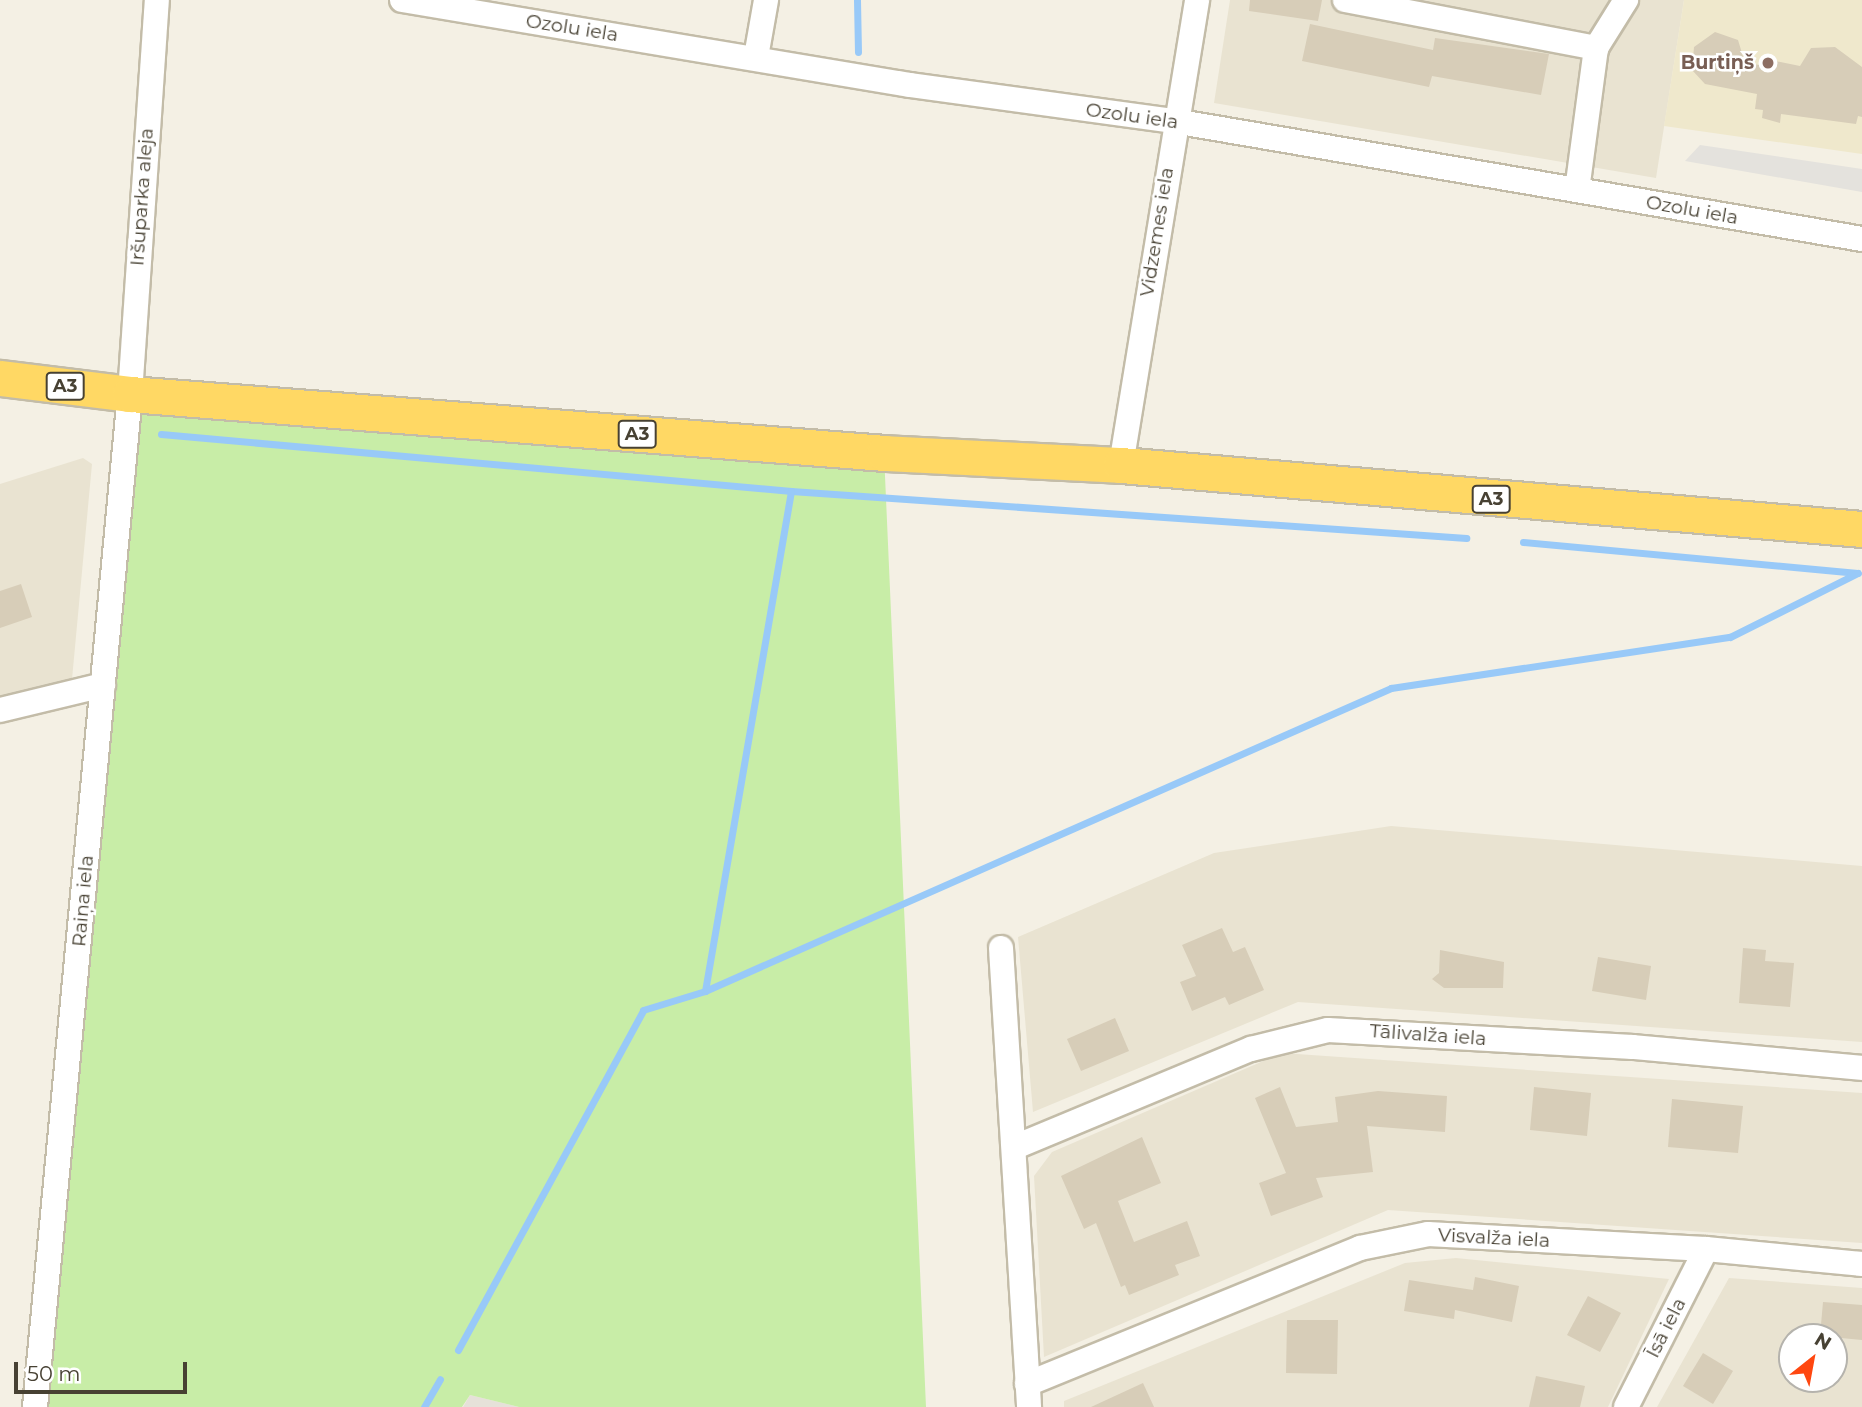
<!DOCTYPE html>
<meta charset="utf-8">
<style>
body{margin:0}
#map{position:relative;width:1862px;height:1407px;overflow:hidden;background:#f4f0e4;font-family:Montserrat,sans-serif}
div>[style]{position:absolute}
.residential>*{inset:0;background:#e9e3d1}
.industrial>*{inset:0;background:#e6e1d9}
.education>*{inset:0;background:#efe8cc}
.green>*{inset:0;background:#c8eda7}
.parking>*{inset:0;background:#e4e2dd}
.stream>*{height:7px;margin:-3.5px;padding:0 3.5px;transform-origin:3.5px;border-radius:3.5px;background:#98c9f8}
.building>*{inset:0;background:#d7cdb8}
.roads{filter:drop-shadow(2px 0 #c3bca8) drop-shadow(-2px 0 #c3bca8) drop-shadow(0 2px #c3bca8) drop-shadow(0 -2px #c3bca8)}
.minor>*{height:24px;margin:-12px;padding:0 12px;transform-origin:12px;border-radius:12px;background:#fff}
.highway>*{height:35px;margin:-17.5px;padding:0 17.5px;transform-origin:17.5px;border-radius:17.5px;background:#ffd864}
.dots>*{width:19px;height:19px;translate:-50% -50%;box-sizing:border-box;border:4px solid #fff;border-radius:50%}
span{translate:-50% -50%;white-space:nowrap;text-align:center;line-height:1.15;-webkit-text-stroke:5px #fff;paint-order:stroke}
.shield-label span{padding:2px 5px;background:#fff;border:2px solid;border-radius:5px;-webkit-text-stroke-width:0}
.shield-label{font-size:18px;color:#474133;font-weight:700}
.street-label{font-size:19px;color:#474133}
.education-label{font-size:19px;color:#785e54;font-weight:700}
.right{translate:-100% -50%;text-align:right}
.north{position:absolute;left:1778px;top:1323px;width:70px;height:70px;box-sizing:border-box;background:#fff;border:2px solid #b5b3ad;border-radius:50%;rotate:31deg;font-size:19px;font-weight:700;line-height:28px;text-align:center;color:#474133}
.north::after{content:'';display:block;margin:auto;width:24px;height:32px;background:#ff4710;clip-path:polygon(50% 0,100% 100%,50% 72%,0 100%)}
.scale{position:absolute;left:14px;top:1362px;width:173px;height:32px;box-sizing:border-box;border:4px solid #474133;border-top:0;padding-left:9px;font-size:21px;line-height:24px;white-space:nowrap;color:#474133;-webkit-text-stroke:5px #fff;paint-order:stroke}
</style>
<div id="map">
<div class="residential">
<div style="clip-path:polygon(1230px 0,1684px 0,1656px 178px,1214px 103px)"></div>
<div style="clip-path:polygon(83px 458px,92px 464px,70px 701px,0 722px,0 484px)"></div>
<div style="clip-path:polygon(1391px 826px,1862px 866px,1862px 1042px,1298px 1002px,1033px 1112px,1018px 937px,1214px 853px)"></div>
<div style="clip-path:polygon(1282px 1053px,1862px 1093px,1862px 1243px,1388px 1210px,1044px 1357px,1034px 1176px,1052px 1152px)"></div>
<div style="clip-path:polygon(1456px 1258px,1669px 1279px,1608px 1407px,1064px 1407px,1064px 1401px,1405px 1263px)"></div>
<div style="clip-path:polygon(evenodd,1729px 1278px,1862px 1288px,1862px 1407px,1657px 1407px,1729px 1278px,1792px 1337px,1834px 1337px,1834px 1379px,1792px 1379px,1792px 1337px)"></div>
</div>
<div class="industrial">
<div style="clip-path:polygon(470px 1395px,519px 1407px,463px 1407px)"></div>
</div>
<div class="education">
<div style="clip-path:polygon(1684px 0,1862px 0,1862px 154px,1664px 126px)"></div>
</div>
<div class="green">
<div style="clip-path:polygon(130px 394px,884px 453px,926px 1407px,519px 1407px,470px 1395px,462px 1407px,35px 1407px)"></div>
</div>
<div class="parking">
<div style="clip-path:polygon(1700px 145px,1862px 169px,1862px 192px,1685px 161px)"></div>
</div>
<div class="stream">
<div style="left:857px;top:0;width:52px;rotate:88.9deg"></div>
<div style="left:161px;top:434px;width:633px;rotate:5.17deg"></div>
<div style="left:791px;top:491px;width:677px;rotate:3.98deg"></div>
<div style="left:1523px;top:542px;width:336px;rotate:5.3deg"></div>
<div style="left:705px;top:991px;width:507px;rotate:-80.24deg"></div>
<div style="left:458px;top:1350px;width:387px;rotate:-61.4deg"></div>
<div style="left:643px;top:1010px;width:65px;rotate:-17deg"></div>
<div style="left:705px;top:991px;width:750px;rotate:-23.83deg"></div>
<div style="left:1391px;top:688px;width:343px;rotate:-8.6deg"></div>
<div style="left:1730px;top:637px;width:143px;rotate:-26.6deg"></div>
<div style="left:424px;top:1407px;width:32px;rotate:-60deg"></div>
</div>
<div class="building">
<div style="clip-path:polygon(1250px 0,1322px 0,1318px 21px,1249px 11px)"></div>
<div style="clip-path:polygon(1310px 24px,1433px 50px,1435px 38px,1549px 54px,1541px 95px,1432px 76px,1429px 87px,1302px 61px)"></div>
<div style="clip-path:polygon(1715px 32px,1738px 40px,1745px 63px,1774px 67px,1775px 61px,1800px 66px,1811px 48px,1835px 47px,1862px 67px,1862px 117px,1858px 116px,1856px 124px,1781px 114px,1780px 123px,1762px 118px,1763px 110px,1755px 109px,1757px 94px,1705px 84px,1692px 70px,1694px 47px)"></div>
<div style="clip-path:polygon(21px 584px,32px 617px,0 628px,0 591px)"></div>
<div style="clip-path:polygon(1222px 928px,1233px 952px,1245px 947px,1264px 990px,1229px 1005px,1225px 997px,1192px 1011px,1180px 982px,1196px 976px,1182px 945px)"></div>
<div style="clip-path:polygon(1743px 948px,1766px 950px,1765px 961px,1794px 963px,1790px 1007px,1739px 1003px)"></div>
<div style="clip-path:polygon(1440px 950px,1504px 962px,1503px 988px,1444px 988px,1432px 979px,1439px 973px)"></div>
<div style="clip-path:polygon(1598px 957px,1651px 966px,1646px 1000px,1592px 991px)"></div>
<div style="clip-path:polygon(1115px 1018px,1129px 1051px,1081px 1071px,1067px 1039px)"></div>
<div style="clip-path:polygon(1280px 1087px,1296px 1127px,1338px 1122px,1335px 1097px,1378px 1091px,1447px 1096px,1445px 1132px,1367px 1126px,1373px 1172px,1316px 1178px,1323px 1197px,1271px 1216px,1259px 1183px,1286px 1173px,1255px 1098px)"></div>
<div style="clip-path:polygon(1534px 1087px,1591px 1093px,1587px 1136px,1530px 1130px)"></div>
<div style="clip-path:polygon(1672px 1099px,1743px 1106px,1738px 1153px,1668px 1147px)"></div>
<div style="clip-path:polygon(1142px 1137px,1161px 1183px,1118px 1201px,1134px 1242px,1187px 1221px,1200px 1256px,1175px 1265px,1179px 1275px,1129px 1295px,1125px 1285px,1121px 1287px,1096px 1223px,1084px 1229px,1061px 1176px)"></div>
<div style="clip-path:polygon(1475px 1277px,1519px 1286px,1512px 1322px,1455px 1310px,1454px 1319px,1404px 1311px,1409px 1280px,1473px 1290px)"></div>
<div style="clip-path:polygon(1588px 1296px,1621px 1313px,1600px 1352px,1567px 1335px)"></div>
<div style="clip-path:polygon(1823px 1302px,1862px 1305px,1862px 1340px,1820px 1336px)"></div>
<div style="clip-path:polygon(1287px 1320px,1338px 1320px,1337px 1374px,1286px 1373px)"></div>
<div style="clip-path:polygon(1703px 1353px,1733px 1371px,1713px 1404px,1683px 1386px)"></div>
<div style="clip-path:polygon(1536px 1376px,1585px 1386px,1580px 1407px,1529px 1407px)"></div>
<div style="clip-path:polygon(1143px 1383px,1154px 1407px,1091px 1407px)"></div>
</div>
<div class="roads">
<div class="minor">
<div style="left:402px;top:0;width:515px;rotate:9.5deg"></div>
<div style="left:910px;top:85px;width:266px;rotate:7.8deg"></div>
<div style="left:1174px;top:121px;width:698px;rotate:9.73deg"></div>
<div style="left:1345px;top:0;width:256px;rotate:10.8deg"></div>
<div style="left:1596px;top:48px;width:143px;rotate:97.6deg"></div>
<div style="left:1596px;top:48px;width:57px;rotate:-58deg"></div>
<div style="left:756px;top:57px;width:58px;rotate:-80deg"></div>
<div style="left:1121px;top:465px;width:471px;rotate:-80.7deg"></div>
<div style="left:0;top:710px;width:106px;rotate:-13.6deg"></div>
<div style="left:1001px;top:948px;width:460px;rotate:86.5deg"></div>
<div style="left:1015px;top:1147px;width:256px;rotate:-22.6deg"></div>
<div style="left:1251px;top:1049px;width:79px;rotate:-13.9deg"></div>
<div style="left:1328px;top:1030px;width:305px;rotate:3.2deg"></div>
<div style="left:1633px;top:1047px;width:230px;rotate:5.2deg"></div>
<div style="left:1027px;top:1384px;width:360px;rotate:-22.2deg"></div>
<div style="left:1360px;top:1248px;width:69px;rotate:-11.6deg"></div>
<div style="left:1428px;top:1234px;width:278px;rotate:3.1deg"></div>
<div style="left:1706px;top:1249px;width:157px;rotate:5.5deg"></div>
<div style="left:35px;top:1407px;width:1017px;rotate:-84.64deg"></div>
<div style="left:130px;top:394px;width:395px;rotate:-86.1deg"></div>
<div style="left:1626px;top:1407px;width:177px;rotate:-63.1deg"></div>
</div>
<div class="highway">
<div style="left:0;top:378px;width:131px;rotate:7deg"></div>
<div style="left:130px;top:394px;width:756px;rotate:4.47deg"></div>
<div style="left:884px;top:453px;width:237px;rotate:2.9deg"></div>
<div style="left:1121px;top:465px;width:744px;rotate:4.94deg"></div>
</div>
</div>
<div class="dots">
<div style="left:1768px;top:63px;background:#8d6e63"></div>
</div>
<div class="shield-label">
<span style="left:65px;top:386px">A3</span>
<span style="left:637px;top:434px">A3</span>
<span style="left:1491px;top:499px">A3</span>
</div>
<div class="street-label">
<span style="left:572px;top:28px;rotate:9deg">Ozolu iela</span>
<span style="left:1132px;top:116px;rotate:8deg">Ozolu iela</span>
<span style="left:142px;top:197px;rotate:-86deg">Iršuparka aleja</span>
<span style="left:1692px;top:210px;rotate:10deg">Ozolu iela</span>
<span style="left:1157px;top:232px;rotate:-81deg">Vidzemes iela</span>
<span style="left:83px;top:901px;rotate:-85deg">Raiņa iela</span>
<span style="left:1428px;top:1035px;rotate:4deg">Tālivalža iela</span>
<span style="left:1494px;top:1238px;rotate:3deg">Visvalža iela</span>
<span style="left:1666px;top:1328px;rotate:-63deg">Īsā iela</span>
</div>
<div class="education-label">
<span class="right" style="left:1754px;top:63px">Burtiņš</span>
</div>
<div class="north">N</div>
<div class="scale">50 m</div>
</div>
